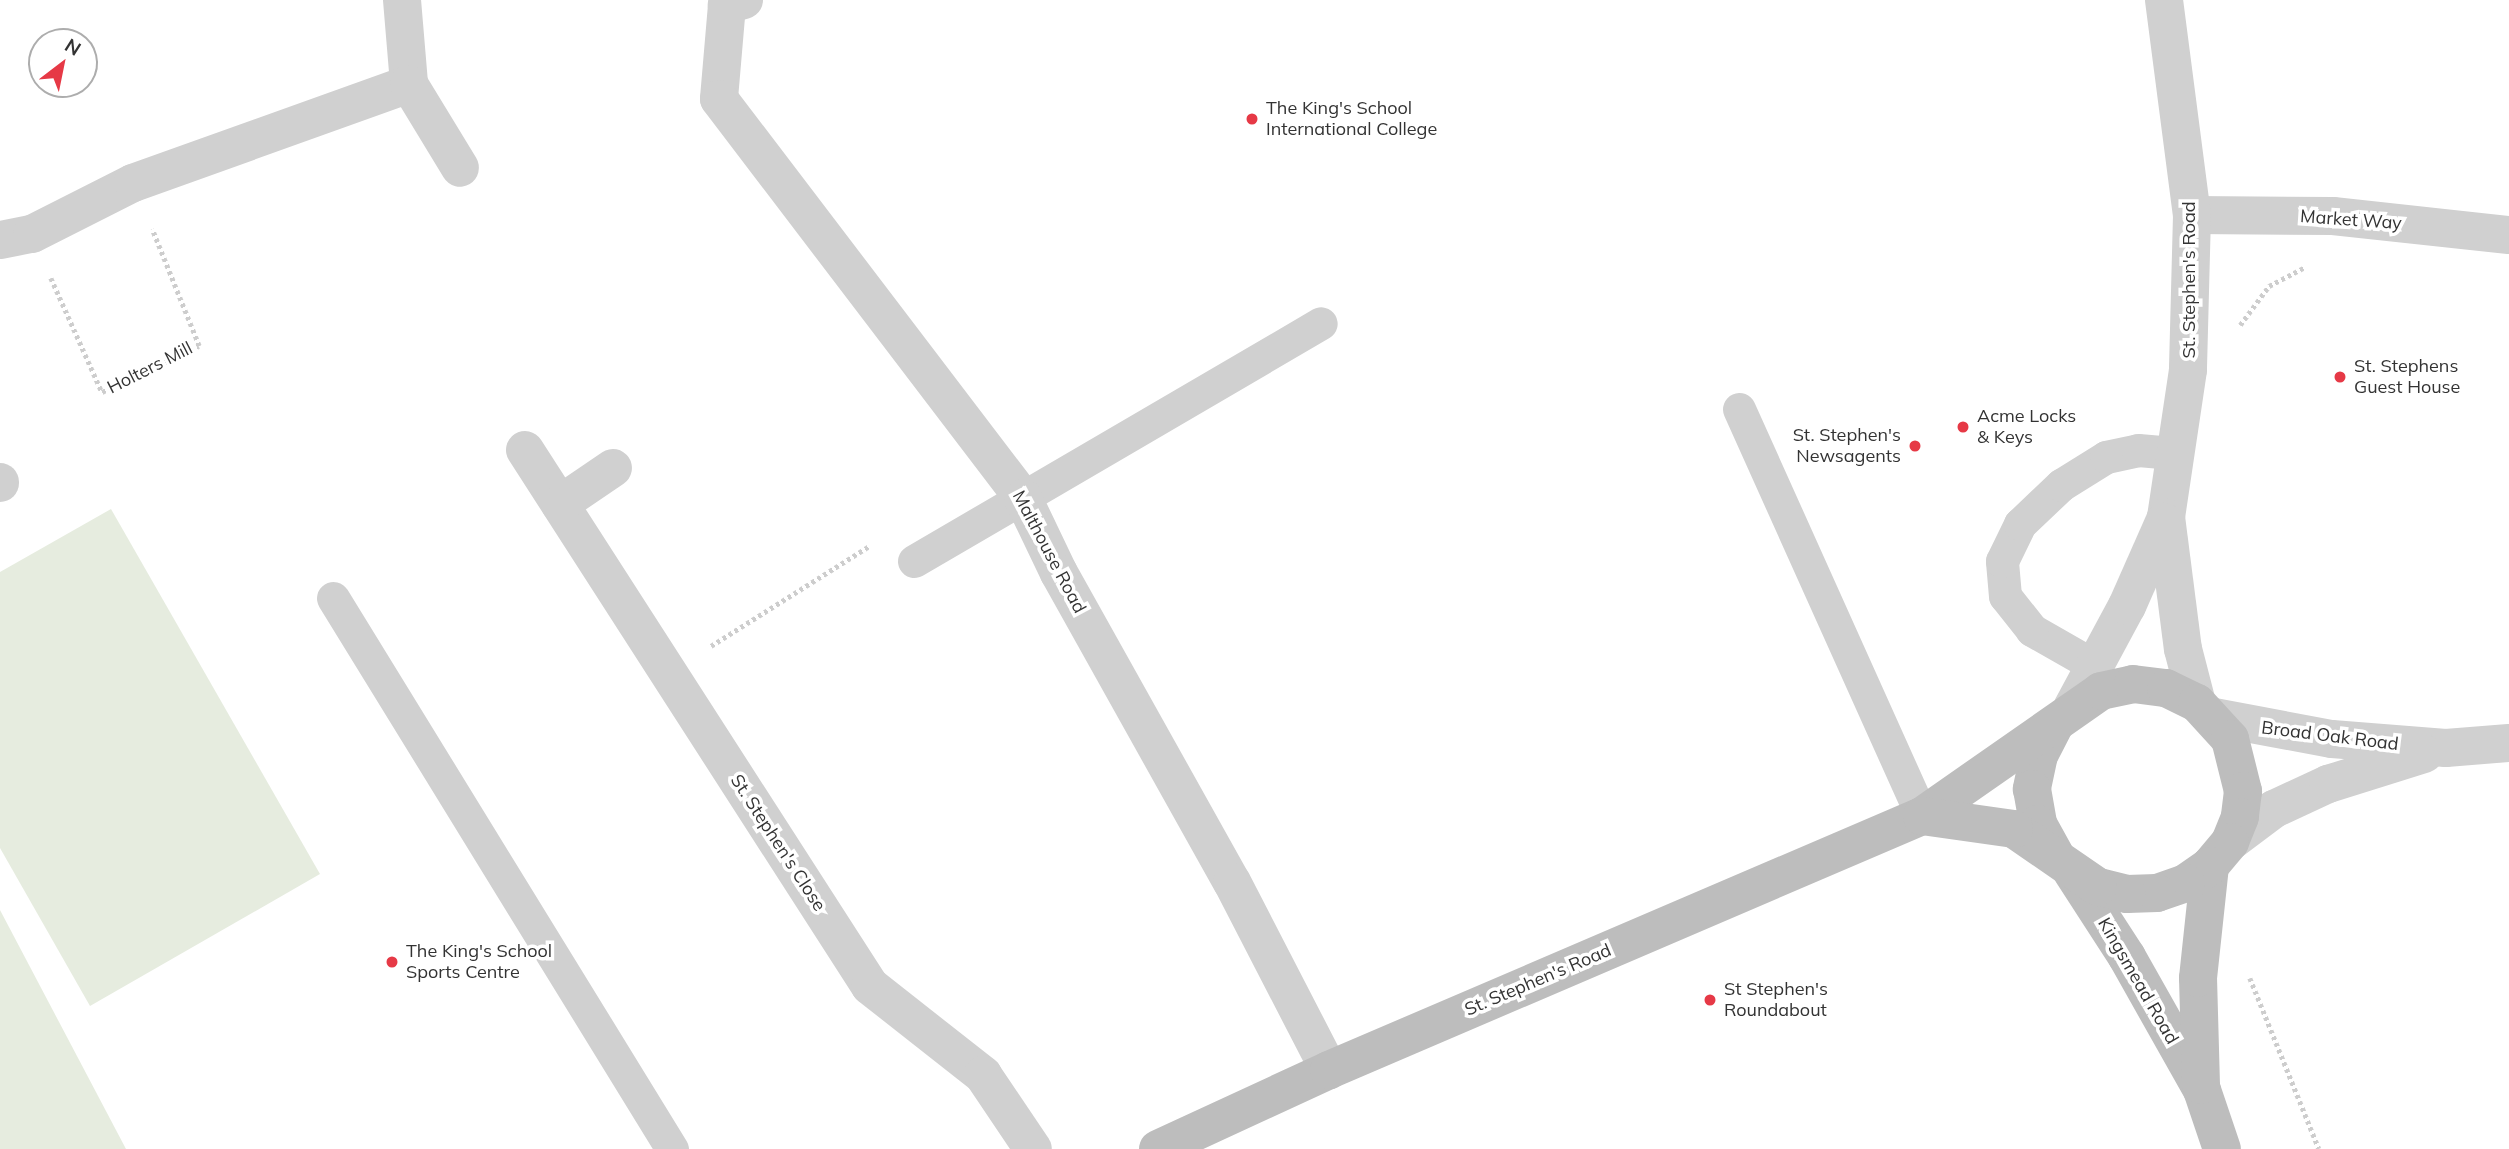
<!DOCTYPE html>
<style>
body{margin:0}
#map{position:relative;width:2509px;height:1149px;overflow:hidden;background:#fff;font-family:Mulish,sans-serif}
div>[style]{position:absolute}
.green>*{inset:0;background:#e6ecdf}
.path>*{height:4.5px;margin-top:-2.25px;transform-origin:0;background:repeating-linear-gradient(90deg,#cdcdcd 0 3.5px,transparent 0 7px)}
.service>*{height:33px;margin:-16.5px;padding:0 16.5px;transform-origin:16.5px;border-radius:16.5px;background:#d0d0d0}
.minor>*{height:38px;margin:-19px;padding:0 19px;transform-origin:19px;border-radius:19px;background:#d0d0d0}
.tertiary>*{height:38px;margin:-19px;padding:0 19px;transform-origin:19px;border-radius:19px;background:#d0d0d0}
.secondary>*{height:38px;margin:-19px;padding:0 19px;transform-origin:19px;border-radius:19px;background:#bdbdbd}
.dots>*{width:19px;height:19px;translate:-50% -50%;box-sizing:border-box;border:4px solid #fff;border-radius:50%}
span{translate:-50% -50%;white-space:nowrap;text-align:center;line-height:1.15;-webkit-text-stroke:7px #fff;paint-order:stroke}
.poi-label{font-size:18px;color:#333}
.left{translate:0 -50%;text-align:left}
.right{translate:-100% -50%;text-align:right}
.street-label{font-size:18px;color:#333}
.north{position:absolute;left:28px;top:28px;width:70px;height:70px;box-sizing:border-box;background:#fff;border:2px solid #adadad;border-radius:50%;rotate:32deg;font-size:19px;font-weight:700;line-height:28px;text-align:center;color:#333}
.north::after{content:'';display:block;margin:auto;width:24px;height:32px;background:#e63946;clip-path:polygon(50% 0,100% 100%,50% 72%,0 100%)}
</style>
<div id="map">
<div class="green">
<div style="clip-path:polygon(111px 509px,320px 874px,90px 1006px,0 848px,0 572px)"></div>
<div style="clip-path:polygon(0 910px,126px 1149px,0 1149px)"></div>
</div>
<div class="path">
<div style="left:51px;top:278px;width:125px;rotate:65.9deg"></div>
<div style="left:102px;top:392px;width:107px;rotate:-25.4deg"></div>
<div style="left:199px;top:346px;width:126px;rotate:-111.9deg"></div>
<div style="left:2240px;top:325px;width:49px;rotate:-53.4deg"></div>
<div style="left:2269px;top:286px;width:41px;rotate:-27.8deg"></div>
<div style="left:711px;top:646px;width:187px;rotate:-32.3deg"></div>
<div style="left:2250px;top:978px;width:184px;rotate:68deg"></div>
</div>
<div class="service">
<div style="left:1739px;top:409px;width:446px;rotate:65.8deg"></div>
<div style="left:914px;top:561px;width:471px;rotate:-30.3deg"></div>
<div style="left:333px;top:598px;width:647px;rotate:58.4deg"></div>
<div style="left:2095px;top:666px;width:73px;rotate:-150.3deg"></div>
<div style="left:2032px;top:630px;width:43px;rotate:-128.5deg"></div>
<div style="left:2005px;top:596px;width:35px;rotate:-95deg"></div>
<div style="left:2002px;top:561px;width:41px;rotate:-64.1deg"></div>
<div style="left:2020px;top:524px;width:57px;rotate:-43.6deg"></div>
<div style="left:2061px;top:485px;width:53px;rotate:-31.9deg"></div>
<div style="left:2106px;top:457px;width:33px;rotate:-12deg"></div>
<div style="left:2138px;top:450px;width:38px;rotate:5deg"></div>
</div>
<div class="minor">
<div style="left:402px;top:0;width:84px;rotate:85.2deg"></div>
<div style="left:744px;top:0;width:18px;rotate:164deg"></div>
<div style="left:727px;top:5px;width:94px;rotate:94.9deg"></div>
<div style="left:719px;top:99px;width:502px;rotate:52.7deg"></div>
<div style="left:1023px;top:498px;width:83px;rotate:64.4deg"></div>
<div style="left:1059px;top:573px;width:354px;rotate:60.8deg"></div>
<div style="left:1232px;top:882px;width:212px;rotate:62.7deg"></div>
<div style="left:2192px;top:215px;width:141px;rotate:0.4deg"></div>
<div style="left:2333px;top:216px;width:177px;rotate:6.2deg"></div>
<div style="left:0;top:240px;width:33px;rotate:-11deg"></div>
<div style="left:32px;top:234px;width:113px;rotate:-26.8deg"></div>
<div style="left:133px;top:183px;width:293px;rotate:-19.7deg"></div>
<div style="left:409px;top:84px;width:98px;rotate:58.7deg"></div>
<div style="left:525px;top:450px;width:637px;rotate:57.23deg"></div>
<div style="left:870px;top:986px;width:144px;rotate:38.2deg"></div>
<div style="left:983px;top:1075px;width:89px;rotate:56deg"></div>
<div style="left:0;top:482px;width:1px;rotate:90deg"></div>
<div style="left:560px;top:504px;width:64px;rotate:-34.2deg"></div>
</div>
<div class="tertiary">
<div style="left:2164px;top:0;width:217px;rotate:82.6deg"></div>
<div style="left:2192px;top:215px;width:155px;rotate:91.5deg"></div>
<div style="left:2188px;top:370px;width:149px;rotate:98.5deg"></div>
<div style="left:2166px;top:517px;width:133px;rotate:82.7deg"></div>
<div style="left:2183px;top:649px;width:56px;rotate:75.5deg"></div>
<div style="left:2072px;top:708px;width:116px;rotate:-61.7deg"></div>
<div style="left:2127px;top:606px;width:92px;rotate:-66.2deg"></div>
<div style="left:2214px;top:717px;width:120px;rotate:10.6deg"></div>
<div style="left:2332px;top:739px;width:114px;rotate:4.5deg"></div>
<div style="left:2446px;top:748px;width:63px;rotate:-4.5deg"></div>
<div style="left:2230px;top:842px;width:55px;rotate:-36.9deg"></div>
<div style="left:2274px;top:809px;width:60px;rotate:-24.8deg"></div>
<div style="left:2328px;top:784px;width:101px;rotate:-17.4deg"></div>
</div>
<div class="secondary">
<div style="left:2055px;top:724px;width:35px;rotate:117deg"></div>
<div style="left:2039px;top:755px;width:35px;rotate:102deg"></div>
<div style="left:2032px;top:789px;width:36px;rotate:80deg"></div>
<div style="left:2038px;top:824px;width:35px;rotate:61deg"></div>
<div style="left:2072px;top:872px;width:101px;rotate:57.1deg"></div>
<div style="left:2127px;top:957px;width:153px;rotate:60.6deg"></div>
<div style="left:2202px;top:1090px;width:62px;rotate:71.3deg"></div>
<div style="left:2201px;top:1085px;width:107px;rotate:-91.6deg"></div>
<div style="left:2198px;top:978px;width:113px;rotate:-83.9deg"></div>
<div style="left:1158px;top:1149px;width:188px;rotate:-24.8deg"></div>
<div style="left:1329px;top:1070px;width:645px;rotate:-23.19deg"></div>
<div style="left:1922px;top:816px;width:218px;rotate:-34.9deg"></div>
<div style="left:2101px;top:691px;width:33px;rotate:-12deg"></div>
<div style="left:2133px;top:684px;width:33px;rotate:7deg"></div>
<div style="left:2166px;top:688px;width:34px;rotate:26deg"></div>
<div style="left:2197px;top:703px;width:49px;rotate:47.5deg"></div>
<div style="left:2230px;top:739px;width:54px;rotate:76deg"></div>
<div style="left:2243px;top:791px;width:26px;rotate:97deg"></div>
<div style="left:2240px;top:817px;width:27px;rotate:112deg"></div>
<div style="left:2230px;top:842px;width:31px;rotate:130deg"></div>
<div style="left:2210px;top:866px;width:29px;rotate:145deg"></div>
<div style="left:2186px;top:883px;width:31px;rotate:161deg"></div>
<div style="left:2157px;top:893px;width:30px;rotate:178deg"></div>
<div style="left:2127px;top:894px;width:30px;rotate:-166deg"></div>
<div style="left:2098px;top:887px;width:102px;rotate:-145.4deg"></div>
<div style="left:2014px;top:829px;width:93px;rotate:-172deg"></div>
</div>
<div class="dots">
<div style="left:1252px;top:119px;background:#e63946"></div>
<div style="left:2340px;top:377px;background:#e63946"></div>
<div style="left:1963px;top:427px;background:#e63946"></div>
<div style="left:1915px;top:446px;background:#e63946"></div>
<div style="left:392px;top:962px;background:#e63946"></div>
<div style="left:1710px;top:1000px;background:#e63946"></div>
</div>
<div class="poi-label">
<span class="left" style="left:1266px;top:119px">The King's School<br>International College</span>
<span class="left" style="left:2354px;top:377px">St. Stephens<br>Guest House</span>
<span class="left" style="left:1977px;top:427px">Acme Locks<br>&amp; Keys</span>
<span class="right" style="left:1901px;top:446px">St. Stephen's<br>Newsagents</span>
<span class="left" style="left:406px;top:962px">The King's School<br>Sports Centre</span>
<span class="left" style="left:1724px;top:1000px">St Stephen's<br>Roundabout</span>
</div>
<div class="street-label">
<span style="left:2351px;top:220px;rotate:4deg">Market Way</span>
<span style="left:2189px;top:280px;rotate:-90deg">St. Stephen's Road</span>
<span style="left:150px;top:368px;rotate:-27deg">Holters Mill</span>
<span style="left:1049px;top:552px;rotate:62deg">Malthouse Road</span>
<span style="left:2330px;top:736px;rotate:7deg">Broad Oak Road</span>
<span style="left:778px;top:843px;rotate:57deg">St. Stephen's Close</span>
<span style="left:1538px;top:980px;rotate:-23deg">St. Stephen's Road</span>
<span style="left:2138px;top:981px;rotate:60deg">Kingsmead Road</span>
</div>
<div class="north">N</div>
</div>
